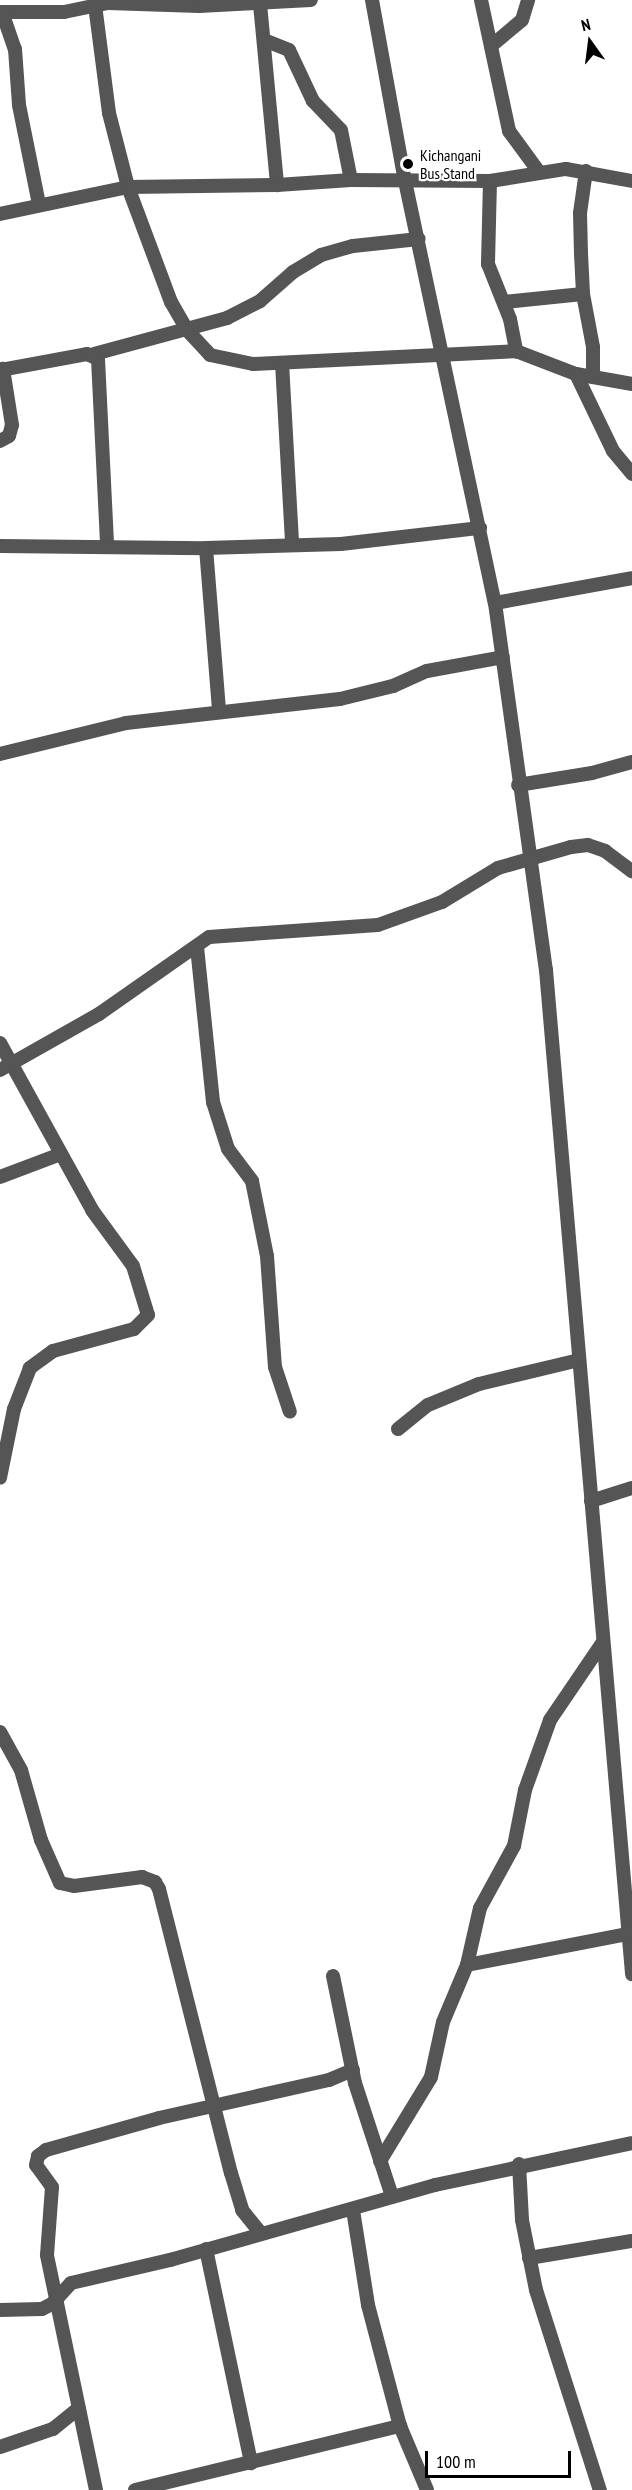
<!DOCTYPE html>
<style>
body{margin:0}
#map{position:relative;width:632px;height:2490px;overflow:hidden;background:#fff;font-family:"PT Sans Narrow",sans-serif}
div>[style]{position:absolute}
.minor>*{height:14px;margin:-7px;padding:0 7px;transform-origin:7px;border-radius:7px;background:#555}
.dots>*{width:16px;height:16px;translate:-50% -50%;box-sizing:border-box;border:3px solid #fff;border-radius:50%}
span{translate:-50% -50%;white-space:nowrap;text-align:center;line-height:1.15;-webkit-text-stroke:4.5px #fff;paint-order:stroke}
.poi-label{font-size:16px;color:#000}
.left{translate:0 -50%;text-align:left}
.north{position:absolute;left:560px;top:12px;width:60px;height:60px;-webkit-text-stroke:4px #fff;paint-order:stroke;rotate:346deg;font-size:16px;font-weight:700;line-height:24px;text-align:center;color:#000}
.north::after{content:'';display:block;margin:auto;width:21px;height:27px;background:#000;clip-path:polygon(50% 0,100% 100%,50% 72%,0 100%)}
.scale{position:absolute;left:425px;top:2451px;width:146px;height:27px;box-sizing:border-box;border:3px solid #000;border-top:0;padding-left:8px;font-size:18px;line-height:21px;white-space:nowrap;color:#000;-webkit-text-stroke:4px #fff;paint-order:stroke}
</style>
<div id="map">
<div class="minor">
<div style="left:372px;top:0;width:184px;rotate:79.7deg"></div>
<div style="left:405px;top:181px;width:431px;rotate:78deg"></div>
<div style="left:495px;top:603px;width:371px;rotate:82.1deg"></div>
<div style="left:546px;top:970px;width:1008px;rotate:85.1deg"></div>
<div style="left:481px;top:0;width:134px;rotate:77.9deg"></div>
<div style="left:509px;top:131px;width:51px;rotate:53.8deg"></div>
<div style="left:260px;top:4px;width:182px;rotate:84.6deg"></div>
<div style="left:95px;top:5px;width:109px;rotate:82.6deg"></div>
<div style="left:109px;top:113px;width:76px;rotate:75.6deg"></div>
<div style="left:128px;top:187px;width:123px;rotate:69.5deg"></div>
<div style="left:171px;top:302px;width:32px;rotate:60deg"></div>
<div style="left:187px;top:330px;width:34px;rotate:47deg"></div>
<div style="left:210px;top:355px;width:44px;rotate:11.8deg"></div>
<div style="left:253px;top:364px;width:263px;rotate:-2.8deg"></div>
<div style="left:516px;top:351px;width:64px;rotate:21deg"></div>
<div style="left:576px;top:374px;width:57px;rotate:10.1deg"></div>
<div style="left:0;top:12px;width:64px"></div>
<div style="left:64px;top:12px;width:45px;rotate:-11.6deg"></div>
<div style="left:108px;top:3px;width:91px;rotate:1.9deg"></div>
<div style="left:199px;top:6px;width:112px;rotate:-3.1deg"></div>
<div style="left:2px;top:12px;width:39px;rotate:71deg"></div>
<div style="left:15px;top:49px;width:56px;rotate:85.9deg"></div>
<div style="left:19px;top:105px;width:101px;rotate:78.6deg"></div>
<div style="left:264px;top:40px;width:27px;rotate:22deg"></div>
<div style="left:289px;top:50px;width:56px;rotate:64.8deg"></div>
<div style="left:313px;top:101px;width:40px;rotate:46deg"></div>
<div style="left:341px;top:130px;width:51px;rotate:78.7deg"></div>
<div style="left:491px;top:46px;width:40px;rotate:-40deg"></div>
<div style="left:522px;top:20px;width:21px;rotate:-73deg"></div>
<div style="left:586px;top:171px;width:42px;rotate:98.1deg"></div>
<div style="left:580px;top:213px;width:41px;rotate:88.6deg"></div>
<div style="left:581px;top:254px;width:40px;rotate:87.1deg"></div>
<div style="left:583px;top:294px;width:54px;rotate:79.3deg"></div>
<div style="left:593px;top:347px;width:30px;rotate:90deg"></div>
<div style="left:490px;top:181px;width:83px;rotate:91.4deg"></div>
<div style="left:488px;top:264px;width:59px;rotate:68.2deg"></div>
<div style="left:510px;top:319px;width:33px;rotate:79deg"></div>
<div style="left:0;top:214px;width:131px;rotate:-11.9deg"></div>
<div style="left:128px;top:187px;width:149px;rotate:-0.8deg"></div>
<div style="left:277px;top:185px;width:74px;rotate:-3.9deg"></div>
<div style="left:351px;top:180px;width:139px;rotate:0.4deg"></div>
<div style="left:490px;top:181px;width:77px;rotate:-9deg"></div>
<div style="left:566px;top:169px;width:67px;rotate:10.3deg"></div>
<div style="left:504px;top:302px;width:79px;rotate:-5.8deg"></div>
<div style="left:94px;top:354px;width:138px;rotate:-15.1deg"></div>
<div style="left:227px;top:318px;width:37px;rotate:-27deg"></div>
<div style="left:260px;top:301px;width:44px;rotate:-41.3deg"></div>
<div style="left:293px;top:272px;width:33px;rotate:-31deg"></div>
<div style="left:321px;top:255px;width:33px;rotate:-16deg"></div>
<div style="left:353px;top:246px;width:66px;rotate:-6.1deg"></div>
<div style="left:282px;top:363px;width:181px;rotate:86.8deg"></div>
<div style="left:0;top:370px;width:88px;rotate:-10.4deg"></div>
<div style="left:87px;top:354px;width:12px;rotate:24deg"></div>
<div style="left:98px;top:359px;width:186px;rotate:87.2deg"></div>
<div style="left:576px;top:374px;width:85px;rotate:64.3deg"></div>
<div style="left:613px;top:451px;width:30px;rotate:50deg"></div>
<div style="left:0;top:441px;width:10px;rotate:-29deg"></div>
<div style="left:9px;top:436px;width:11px;rotate:-75deg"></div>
<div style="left:12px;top:425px;width:57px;rotate:-99.1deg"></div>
<div style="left:0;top:546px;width:206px;rotate:0.6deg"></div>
<div style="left:206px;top:548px;width:135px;rotate:-1.7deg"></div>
<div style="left:341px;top:544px;width:140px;rotate:-6.6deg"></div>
<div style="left:206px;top:548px;width:164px;rotate:85.4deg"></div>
<div style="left:495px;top:603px;width:139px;rotate:-10.3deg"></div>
<div style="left:0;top:754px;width:130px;rotate:-13.8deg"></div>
<div style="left:126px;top:723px;width:215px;rotate:-6.4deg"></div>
<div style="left:340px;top:699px;width:55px;rotate:-13.8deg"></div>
<div style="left:393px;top:686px;width:37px;rotate:-24deg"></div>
<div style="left:427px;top:671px;width:77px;rotate:-10.4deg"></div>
<div style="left:518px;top:785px;width:75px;rotate:-9.2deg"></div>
<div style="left:592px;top:773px;width:41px;rotate:-15.4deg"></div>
<div style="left:197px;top:947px;width:156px;rotate:84.1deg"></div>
<div style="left:213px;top:1102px;width:49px;rotate:72.3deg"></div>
<div style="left:228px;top:1149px;width:40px;rotate:53deg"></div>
<div style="left:252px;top:1181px;width:76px;rotate:78.7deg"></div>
<div style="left:267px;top:1256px;width:111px;rotate:85.9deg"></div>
<div style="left:275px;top:1367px;width:47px;rotate:71.6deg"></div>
<div style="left:0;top:1043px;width:191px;rotate:61.1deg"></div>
<div style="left:92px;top:1210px;width:69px;rotate:53.8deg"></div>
<div style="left:133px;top:1266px;width:51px;rotate:73deg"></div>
<div style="left:148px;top:1315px;width:20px;rotate:135deg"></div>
<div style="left:134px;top:1329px;width:84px;rotate:164.8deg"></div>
<div style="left:53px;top:1351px;width:29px;rotate:144deg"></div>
<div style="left:30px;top:1368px;width:44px;rotate:111.3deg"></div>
<div style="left:14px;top:1409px;width:70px;rotate:101.5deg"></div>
<div style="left:0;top:1070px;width:114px;rotate:-29.5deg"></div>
<div style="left:99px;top:1014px;width:134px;rotate:-35deg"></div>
<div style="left:209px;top:937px;width:169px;rotate:-4.1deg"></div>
<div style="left:378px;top:925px;width:68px;rotate:-19.8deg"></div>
<div style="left:442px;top:902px;width:66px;rotate:-31.3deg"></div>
<div style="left:498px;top:868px;width:76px;rotate:-16deg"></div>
<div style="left:571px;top:847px;width:17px;rotate:-7deg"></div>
<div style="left:588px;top:845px;width:18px;rotate:19deg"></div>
<div style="left:605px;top:851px;width:34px;rotate:37deg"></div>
<div style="left:0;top:1177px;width:65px;rotate:-20.7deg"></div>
<div style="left:398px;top:1429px;width:38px;rotate:-39deg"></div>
<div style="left:428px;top:1405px;width:55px;rotate:-22.4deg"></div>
<div style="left:479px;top:1384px;width:103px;rotate:-13.5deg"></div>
<div style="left:591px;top:1501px;width:43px;rotate:-17.6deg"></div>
<div style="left:0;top:1732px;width:43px;rotate:61.1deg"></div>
<div style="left:21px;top:1770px;width:73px;rotate:74.1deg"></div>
<div style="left:41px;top:1840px;width:47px;rotate:66.2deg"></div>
<div style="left:60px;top:1883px;width:14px;rotate:12deg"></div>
<div style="left:74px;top:1886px;width:69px;rotate:-7.5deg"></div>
<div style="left:142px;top:1877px;width:14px;rotate:21deg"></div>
<div style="left:155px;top:1882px;width:8px;rotate:60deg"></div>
<div style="left:159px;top:1889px;width:293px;rotate:75.8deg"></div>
<div style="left:231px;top:2173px;width:39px;rotate:73deg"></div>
<div style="left:242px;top:2210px;width:27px;rotate:51deg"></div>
<div style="left:467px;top:1965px;width:164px;rotate:-10.9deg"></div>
<div style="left:333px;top:1976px;width:109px;rotate:78.4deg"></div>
<div style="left:355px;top:2083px;width:119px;rotate:71.9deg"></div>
<div style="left:380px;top:2161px;width:98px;rotate:-58.7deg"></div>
<div style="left:431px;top:2077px;width:56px;rotate:-77.7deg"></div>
<div style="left:443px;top:2022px;width:62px;rotate:-67.2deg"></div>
<div style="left:467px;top:1965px;width:58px;rotate:-77.2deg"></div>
<div style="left:480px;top:1908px;width:71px;rotate:-61.3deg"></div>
<div style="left:514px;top:1846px;width:57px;rotate:-78.9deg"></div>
<div style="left:525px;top:1790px;width:74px;rotate:-70.3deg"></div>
<div style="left:550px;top:1720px;width:94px;rotate:-55.8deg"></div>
<div style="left:519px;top:2164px;width:56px;rotate:86.9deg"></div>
<div style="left:522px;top:2220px;width:71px;rotate:78.7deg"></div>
<div style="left:536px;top:2290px;width:210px;rotate:72.3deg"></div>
<div style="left:353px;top:2210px;width:96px;rotate:81deg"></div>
<div style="left:368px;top:2305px;width:125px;rotate:75.2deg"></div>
<div style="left:400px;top:2426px;width:69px;rotate:67.1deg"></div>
<div style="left:206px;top:2249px;width:219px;rotate:78.1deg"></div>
<div style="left:529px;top:2258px;width:104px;rotate:-9.4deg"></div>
<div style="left:0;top:2310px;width:42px;rotate:-1.4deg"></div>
<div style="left:42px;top:2309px;width:11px;rotate:-27deg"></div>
<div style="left:52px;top:2304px;width:28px;rotate:-48deg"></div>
<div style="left:71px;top:2283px;width:102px;rotate:-13.1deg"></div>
<div style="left:170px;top:2260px;width:275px;rotate:-15.8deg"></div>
<div style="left:435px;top:2185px;width:201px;rotate:-12deg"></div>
<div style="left:0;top:2447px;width:56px;rotate:-18.8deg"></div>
<div style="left:53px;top:2429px;width:33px;rotate:-39deg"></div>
<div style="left:96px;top:2490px;width:240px;rotate:-101.8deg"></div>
<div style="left:47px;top:2255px;width:68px;rotate:-85.8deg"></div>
<div style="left:52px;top:2187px;width:27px;rotate:-126deg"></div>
<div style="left:36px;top:2165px;width:9px;rotate:-77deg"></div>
<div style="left:38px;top:2156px;width:10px;rotate:-37deg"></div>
<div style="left:46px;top:2150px;width:117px;rotate:-15.8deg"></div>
<div style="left:159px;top:2118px;width:174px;rotate:-12.6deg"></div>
<div style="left:329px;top:2080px;width:26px;rotate:-23deg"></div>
<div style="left:135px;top:2490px;width:273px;rotate:-13.6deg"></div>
</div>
<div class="dots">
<div style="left:408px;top:164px;background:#000"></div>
</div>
<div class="poi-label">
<span class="left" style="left:420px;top:164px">Kichangani<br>Bus Stand</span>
</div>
<div class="north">N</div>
<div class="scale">100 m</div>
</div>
